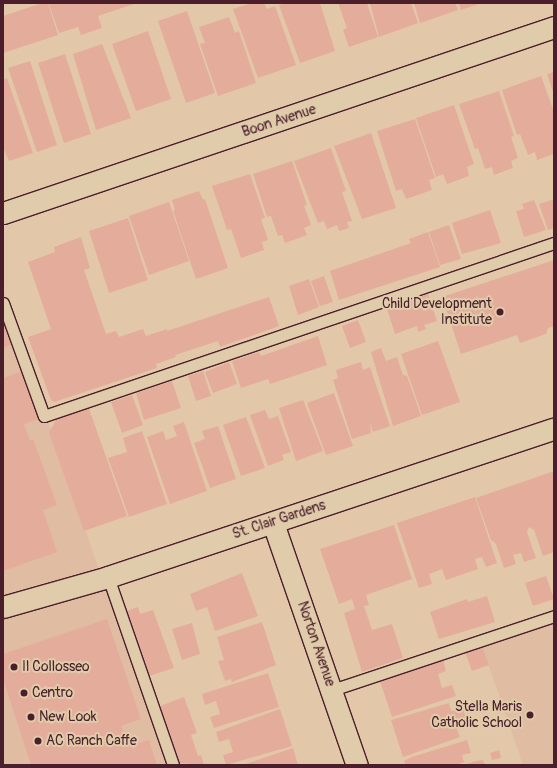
<!DOCTYPE html>
<style>
body{margin:0}
#map{position:relative;width:557px;height:768px;overflow:hidden;background:#e3c7a9;font-family:Pangolin,sans-serif}
div>[style]{position:absolute}
.built>*{inset:0;background:#e0bca3}
.building>*{inset:0;background:#e4ad9b}
.roads{filter:drop-shadow(1px 0 #4a1f2b) drop-shadow(-1px 0 #4a1f2b) drop-shadow(0 1px #4a1f2b) drop-shadow(0 -1px #4a1f2b)}
.lane>*{height:11px;margin:-5.5px;padding:0 5.5px;transform-origin:5.5px;border-radius:5.5px;background:#e0cbaa}
.street>*{height:21px;margin:-10.5px;padding:0 10.5px;transform-origin:10.5px;border-radius:10.5px;background:#e0cbaa}
.dots>*{width:11px;height:11px;translate:-50% -50%;box-sizing:border-box;border:2px solid #e0cbaa;border-radius:50%}
span{translate:-50% -50%;white-space:nowrap;text-align:center;line-height:1.15;-webkit-text-stroke:4px #e0cbaa;paint-order:stroke}
.street-label{font-size:14px;color:#4a1f2b}
.poi-label{font-size:14px;color:#4a1f2b}
.right{translate:-100% -50%;text-align:right}
.left{translate:0 -50%;text-align:left}
.frame{position:absolute;inset:0;border:4px solid #4a1f2b;pointer-events:none}
</style>
<div id="map">
<div class="built">
<div style="clip-path:polygon(3px 290px,166px 765px,3px 765px)"></div>
<div style="clip-path:polygon(554px 622px,554px 765px,523px 765px,482px 646px)"></div>
</div>
<div class="building">
<div style="clip-path:polygon(42px 3px,48px 3px,58px 35px,3px 53px,3px 16px)"></div>
<div style="clip-path:polygon(53px 3px,137px 3px,98px 16px,102px 28px,81px 35px,78px 27px,59px 33px,49px 4px)"></div>
<div style="clip-path:polygon(252px 3px,264px 3px,267px 9px,275px 6px,296px 65px,258px 78px,233px 9px)"></div>
<div style="clip-path:polygon(286px 3px,320px 3px,335px 51px,300px 63px,279px 5px)"></div>
<div style="clip-path:polygon(338px 3px,367px 3px,378px 37px,349px 47px,343px 30px,347px 28px)"></div>
<div style="clip-path:polygon(370px 3px,411px 3px,418px 23px,379px 37px)"></div>
<div style="clip-path:polygon(414px 3px,455px 3px,458px 10px,420px 23px)"></div>
<div style="clip-path:polygon(459px 3px,481px 3px,461px 10px)"></div>
<div style="clip-path:polygon(187px 11px,215px 93px,186px 103px,158px 21px)"></div>
<div style="clip-path:polygon(229px 17px,235px 33px,239px 31px,256px 83px,218px 96px,200px 44px,205px 43px,199px 27px)"></div>
<div style="clip-path:polygon(148px 31px,171px 99px,136px 111px,112px 44px)"></div>
<div style="clip-path:polygon(102px 44px,131px 118px,96px 130px,73px 54px)"></div>
<div style="clip-path:polygon(65px 54px,91px 134px,64px 143px,38px 63px)"></div>
<div style="clip-path:polygon(30px 61px,57px 145px,37px 152px,8px 68px)"></div>
<div style="clip-path:polygon(554px 72px,554px 95px,547px 74px)"></div>
<div style="clip-path:polygon(541px 76px,554px 112px,554px 154px,537px 160px,535px 152px,528px 155px,520px 134px,517px 135px,502px 90px)"></div>
<div style="clip-path:polygon(7px 78px,33px 153px,9px 161px,3px 147px,3px 80px)"></div>
<div style="clip-path:polygon(499px 91px,514px 136px,511px 137px,518px 158px,511px 161px,513px 168px,494px 175px,492px 167px,485px 169px,478px 148px,475px 149px,459px 104px)"></div>
<div style="clip-path:polygon(454px 105px,474px 164px,467px 167px,469px 176px,447px 184px,443px 174px,436px 177px,416px 118px)"></div>
<div style="clip-path:polygon(415px 119px,435px 178px,429px 180px,432px 190px,406px 199px,402px 189px,396px 191px,377px 131px)"></div>
<div style="clip-path:polygon(371px 133px,396px 208px,362px 219px,334px 146px)"></div>
<div style="clip-path:polygon(331px 148px,346px 191px,342px 192px,352px 221px,347px 222px,349px 228px,339px 231px,337px 225px,327px 229px,324px 221px,318px 223px,294px 161px)"></div>
<div style="clip-path:polygon(292px 161px,307px 205px,304px 206px,311px 225px,304px 228px,307px 235px,285px 243px,282px 235px,278px 236px,271px 216px,267px 217px,253px 174px)"></div>
<div style="clip-path:polygon(250px 174px,265px 218px,261px 219px,268px 240px,262px 242px,264px 250px,241px 258px,231px 229px,227px 230px,212px 186px)"></div>
<div style="clip-path:polygon(199px 191px,203px 200px,205px 199px,228px 268px,196px 279px,173px 211px,175px 210px,172px 200px)"></div>
<div style="clip-path:polygon(554px 199px,554px 228px,548px 230px,539px 204px)"></div>
<div style="clip-path:polygon(534px 200px,546px 230px,524px 237px,516px 211px,524px 209px,522px 204px)"></div>
<div style="clip-path:polygon(169px 202px,189px 261px,149px 275px,129px 216px)"></div>
<div style="clip-path:polygon(490px 210px,501px 243px,462px 254px,452px 223px)"></div>
<div style="clip-path:polygon(128px 218px,148px 280px,109px 293px,89px 231px)"></div>
<div style="clip-path:polygon(449px 225px,461px 259px,440px 265px,429px 232px)"></div>
<div style="clip-path:polygon(428px 232px,440px 267px,339px 300px,330px 271px,411px 243px,409px 239px)"></div>
<div style="clip-path:polygon(81px 237px,90px 268px,84px 270px,106px 334px,116px 331px,119px 337px,143px 329px,146px 336px,167px 329px,167px 331px,269px 297px,279px 326px,220px 347px,218px 341px,175px 355px,176px 357px,156px 364px,157px 368px,54px 402px,51px 400px,28px 337px,51px 329px,28px 262px,55px 252px,54px 247px)"></div>
<div style="clip-path:polygon(554px 260px,554px 326px,548px 328px,546px 334px,520px 343px,517px 335px,461px 354px,442px 297px)"></div>
<div style="clip-path:polygon(324px 276px,333px 302px,320px 306px,311px 281px)"></div>
<div style="clip-path:polygon(309px 279px,319px 307px,298px 315px,289px 286px)"></div>
<div style="clip-path:polygon(428px 294px,437px 321px,424px 325px,426px 329px,418px 332px,417px 326px,395px 334px,387px 309px)"></div>
<div style="clip-path:polygon(3px 316px,13px 344px,3px 348px)"></div>
<div style="clip-path:polygon(358px 320px,366px 342px,350px 348px,342px 326px)"></div>
<div style="clip-path:polygon(318px 336px,327px 365px,270px 384px,268px 379px,241px 388px,232px 361px,259px 352px,261px 356px)"></div>
<div style="clip-path:polygon(438px 341px,460px 402px,422px 415px,401px 354px)"></div>
<div style="clip-path:polygon(381px 348px,386px 361px,397px 357px,403px 375px,407px 376px,421px 416px,393px 426px,371px 352px)"></div>
<div style="clip-path:polygon(229px 362px,237px 384px,213px 393px,205px 372px)"></div>
<div style="clip-path:polygon(361px 362px,363px 370px,370px 367px,390px 426px,373px 432px,370px 423px,371px 433px,352px 439px,333px 380px,338px 378px,336px 370px)"></div>
<div style="clip-path:polygon(22px 371px,39px 419px,24px 424px,30px 441px,33px 439px,57px 505px,43px 510px,57px 552px,3px 571px,3px 378px)"></div>
<div style="clip-path:polygon(203px 371px,211px 396px,196px 401px,188px 376px)"></div>
<div style="clip-path:polygon(172px 381px,181px 408px,144px 420px,136px 393px)"></div>
<div style="clip-path:polygon(334px 393px,353px 446px,326px 455px,307px 403px)"></div>
<div style="clip-path:polygon(132px 395px,143px 425px,122px 433px,111px 402px)"></div>
<div style="clip-path:polygon(303px 400px,323px 451px,296px 461px,279px 408px)"></div>
<div style="clip-path:polygon(88px 406px,127px 516px,84px 531px,49px 433px,58px 416px)"></div>
<div style="clip-path:polygon(265px 410px,269px 419px,278px 416px,291px 452px,282px 455px,284px 460px,268px 466px,250px 415px)"></div>
<div style="clip-path:polygon(246px 417px,265px 468px,241px 476px,223px 425px)"></div>
<div style="clip-path:polygon(184px 422px,207px 491px,170px 504px,147px 437px,163px 431px,166px 440px,177px 436px,173px 426px)"></div>
<div style="clip-path:polygon(218px 426px,236px 479px,210px 488px,194px 443px,205px 439px,202px 431px)"></div>
<div style="clip-path:polygon(142px 431px,167px 504px,129px 517px,108px 458px,127px 452px,123px 438px)"></div>
<div style="clip-path:polygon(554px 471px,554px 552px,543px 556px,534px 530px,529px 527px,527px 532px,536px 558px,524px 562px,521px 553px,513px 555px,516px 564px,504px 568px,496px 544px,491px 540px,476px 498px)"></div>
<div style="clip-path:polygon(475px 497px,497px 563px,486px 567px,482px 557px,475px 559px,478px 569px,446px 580px,442px 569px,429px 574px,432px 584px,419px 588px,397px 523px)"></div>
<div style="clip-path:polygon(394px 525px,412px 579px,366px 595px,369px 605px,364px 606px,372px 630px,392px 624px,403px 658px,362px 672px,344px 613px,355px 609px,352px 599px,339px 604px,320px 549px)"></div>
<div style="clip-path:polygon(242px 573px,258px 616px,215px 631px,207px 607px,196px 611px,190px 594px)"></div>
<div style="clip-path:polygon(546px 576px,554px 599px,533px 606px,525px 583px)"></div>
<div style="clip-path:polygon(487px 596px,495px 622px,439px 639px,430px 612px,467px 599px,468px 602px)"></div>
<div style="clip-path:polygon(138px 607px,140px 614px,153px 610px,174px 668px,146px 677px,123px 612px)"></div>
<div style="clip-path:polygon(107px 619px,141px 719px,121px 726px,130px 746px,149px 740px,157px 765px,31px 765px,3px 679px,3px 654px)"></div>
<div style="clip-path:polygon(262px 622px,276px 665px,232px 682px,231px 679px,225px 681px,218px 661px,224px 660px,217px 637px)"></div>
<div style="clip-path:polygon(192px 623px,200px 654px,182px 660px,172px 629px)"></div>
<div style="clip-path:polygon(482px 646px,489px 665px,472px 671px,465px 652px)"></div>
<div style="clip-path:polygon(443px 659px,446px 671px,438px 674px,442px 688px,452px 685px,456px 696px,392px 717px,380px 681px)"></div>
<div style="clip-path:polygon(268px 673px,279px 707px,214px 728px,210px 717px,220px 714px,216px 701px,205px 705px,202px 694px)"></div>
<div style="clip-path:polygon(184px 697px,197px 733px,191px 735px,198px 756px,201px 755px,204px 765px,177px 763px,170px 741px,172px 741px,160px 706px)"></div>
<div style="clip-path:polygon(449px 703px,451px 711px,463px 708px,468px 726px,457px 729px,460px 737px,403px 757px,391px 720px)"></div>
<div style="clip-path:polygon(280px 709px,292px 746px,226px 765px,223px 755px,233px 752px,229px 739px,219px 742px,216px 732px)"></div>
<div style="clip-path:polygon(467px 740px,471px 753px,462px 755px,464px 762px,456px 765px,406px 765px,404px 761px,412px 757px)"></div>
<div style="clip-path:polygon(293px 748px,298px 765px,243px 765px)"></div>
<div style="clip-path:polygon(499px 750px,501px 758px,492px 760px,490px 753px)"></div>
<div style="clip-path:polygon(483px 760px,485px 765px,464px 765px,476px 761px)"></div>
</div>
<div class="roads">
<div class="lane">
<div style="left:3px;top:303px;width:120px;rotate:70.1deg"></div>
<div style="left:44px;top:416px;width:539px;rotate:-18.74deg"></div>
<div style="left:108px;top:577px;width:199px;rotate:70.9deg"></div>
<div style="left:332px;top:690px;width:234px;rotate:-18.4deg"></div>
</div>
<div class="street">
<div style="left:3px;top:213px;width:582px;rotate:-18.65deg"></div>
<div style="left:273px;top:523px;width:256px;rotate:70.9deg"></div>
<div style="left:3px;top:607px;width:109px;rotate:-15.9deg"></div>
<div style="left:108px;top:577px;width:470px;rotate:-18.4deg"></div>
</div>
</div>
<div class="dots">
<div style="left:500px;top:312px;background:#4a1f2b"></div>
<div style="left:14px;top:667px;background:#4a1f2b"></div>
<div style="left:24px;top:693px;background:#4a1f2b"></div>
<div style="left:530px;top:715px;background:#4a1f2b"></div>
<div style="left:31px;top:717px;background:#4a1f2b"></div>
<div style="left:38px;top:741px;background:#4a1f2b"></div>
</div>
<div class="street-label">
<span style="left:279px;top:121px;rotate:-18deg">Boon Avenue</span>
<span style="left:279px;top:520px;rotate:-18deg">St. Clair Gardens</span>
<span style="left:316px;top:644px;rotate:71deg">Norton Avenue</span>
</div>
<div class="poi-label">
<span class="right" style="left:492px;top:312px">Child Development<br>Institute</span>
<span class="left" style="left:22px;top:667px">Il Collosseo</span>
<span class="left" style="left:32px;top:693px">Centro</span>
<span class="right" style="left:522px;top:715px">Stella Maris<br>Catholic School</span>
<span class="left" style="left:39px;top:717px">New Look</span>
<span class="left" style="left:46px;top:741px">AC Ranch Caffe</span>
</div>
<div class="frame"></div>
</div>
